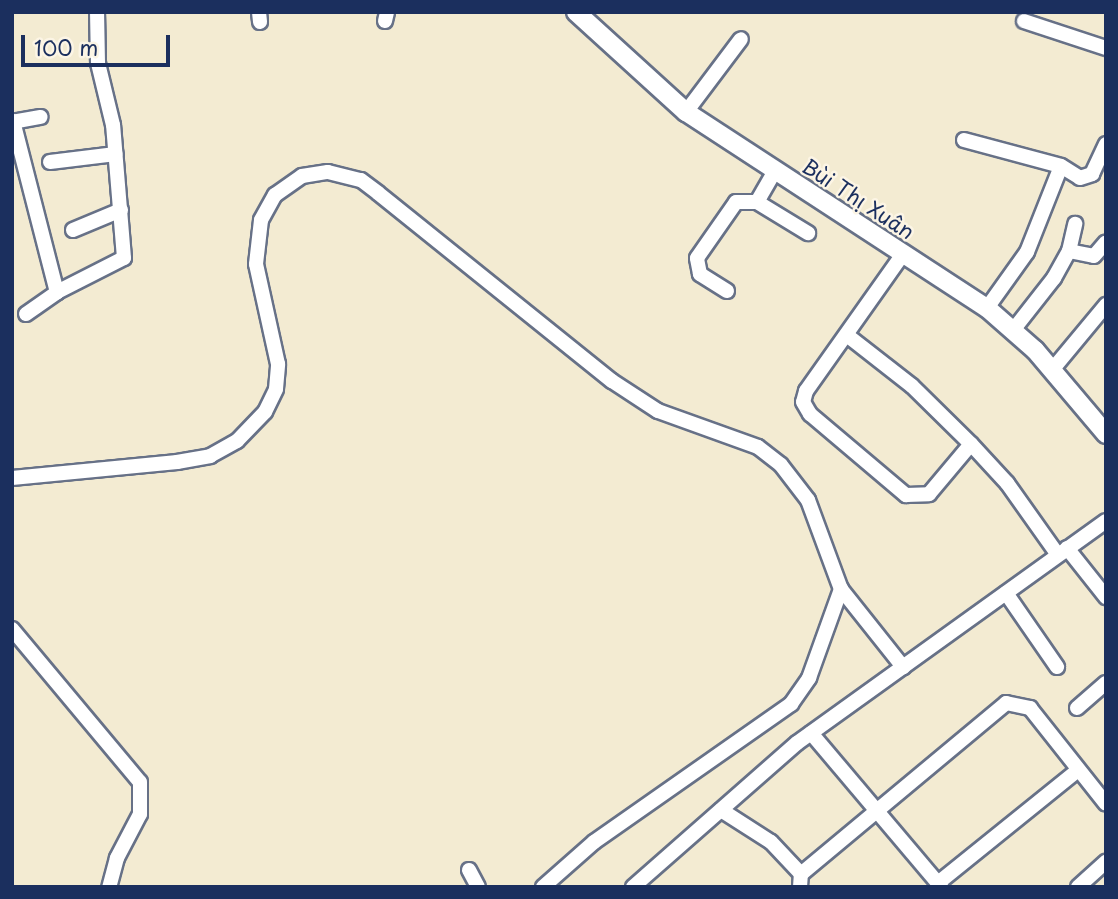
<!DOCTYPE html>
<meta charset="utf-8">
<style>
body{margin:0}
#map{position:relative;width:1118px;height:899px;overflow:hidden;background:#f3ebd2;font-family:"Playpen Sans",sans-serif}
div>[style]{position:absolute}
.roads{filter:drop-shadow(2px 0 #677187) drop-shadow(-2px 0 #677187) drop-shadow(0 2px #677187) drop-shadow(0 -2px #677187)}
.minor>*{height:14px;margin:-7px;padding:0 7px;transform-origin:7px;border-radius:7px;background:#fff}
.major>*{height:18px;margin:-9px;padding:0 9px;transform-origin:9px;border-radius:9px;background:#fff}
span{translate:-50% -50%;white-space:nowrap;text-align:center;line-height:1.15;-webkit-text-stroke:5px #fcf5e5;paint-order:stroke}
.street-label{font-size:21px;color:#1b2f5e}
.frame{position:absolute;inset:0;border:14px solid #1b2f5e;pointer-events:none}
.scale{position:absolute;left:21px;top:35px;width:149px;height:32px;box-sizing:border-box;border:4px solid #1b2f5e;border-top:0;padding-left:9px;font-size:21px;line-height:24px;white-space:nowrap;color:#1b2f5e;-webkit-text-stroke:5px #fcf5e5;paint-order:stroke}
</style>
<div id="map">
<div class="roads">
<div class="minor">
<div style="left:259px;top:12px;width:10px;rotate:84deg"></div>
<div style="left:385px;top:21px;width:9px;rotate:-77deg"></div>
<div style="left:1024px;top:21px;width:86px;rotate:18.2deg"></div>
<div style="left:686px;top:112px;width:91px;rotate:-53deg"></div>
<div style="left:13px;top:121px;width:177px;rotate:75.6deg"></div>
<div style="left:12px;top:122px;width:29px;rotate:-10deg"></div>
<div style="left:964px;top:140px;width:100px;rotate:15deg"></div>
<div style="left:1061px;top:166px;width:22px;rotate:32deg"></div>
<div style="left:1080px;top:178px;width:13px;rotate:-18deg"></div>
<div style="left:1092px;top:174px;width:33px;rotate:-65deg"></div>
<div style="left:50px;top:162px;width:66px;rotate:-6.9deg"></div>
<div style="left:757px;top:202px;width:60px;rotate:31.3deg"></div>
<div style="left:73px;top:230px;width:52px;rotate:-22.6deg"></div>
<div style="left:1069px;top:251px;width:25px;rotate:11deg"></div>
<div style="left:1094px;top:256px;width:18px;rotate:-49deg"></div>
<div style="left:903px;top:254px;width:168px;rotate:125.3deg"></div>
<div style="left:806px;top:391px;width:11px;rotate:105deg"></div>
<div style="left:803px;top:402px;width:14px;rotate:60deg"></div>
<div style="left:810px;top:414px;width:126px;rotate:40.2deg"></div>
<div style="left:906px;top:495px;width:23px;rotate:-2deg"></div>
<div style="left:929px;top:494px;width:65px;rotate:-50deg"></div>
<div style="left:727px;top:291px;width:32px;rotate:-148deg"></div>
<div style="left:700px;top:274px;width:16px;rotate:-101deg"></div>
<div style="left:697px;top:258px;width:68px;rotate:-55.1deg"></div>
<div style="left:736px;top:202px;width:21px"></div>
<div style="left:757px;top:202px;width:36px;rotate:-60deg"></div>
<div style="left:987px;top:308px;width:69px;rotate:-54.5deg"></div>
<div style="left:1027px;top:252px;width:92px;rotate:-68.4deg"></div>
<div style="left:26px;top:314px;width:38px;rotate:-35deg"></div>
<div style="left:57px;top:292px;width:75px;rotate:-26.9deg"></div>
<div style="left:124px;top:258px;width:133px;rotate:-94.7deg"></div>
<div style="left:113px;top:125px;width:64px;rotate:-103.6deg"></div>
<div style="left:98px;top:63px;width:51px;rotate:-91.1deg"></div>
<div style="left:1014px;top:329px;width:65px;rotate:-51.9deg"></div>
<div style="left:1054px;top:278px;width:31px;rotate:-61deg"></div>
<div style="left:1069px;top:251px;width:28px;rotate:-77deg"></div>
<div style="left:848px;top:336px;width:81px;rotate:38deg"></div>
<div style="left:912px;top:386px;width:83px;rotate:44.5deg"></div>
<div style="left:971px;top:444px;width:53px;rotate:47.3deg"></div>
<div style="left:1007px;top:483px;width:88px;rotate:54.7deg"></div>
<div style="left:1052px;top:370px;width:85px;rotate:-50.3deg"></div>
<div style="left:12px;top:478px;width:166px;rotate:-5.5deg"></div>
<div style="left:177px;top:462px;width:34px;rotate:-10deg"></div>
<div style="left:210px;top:456px;width:31px;rotate:-29deg"></div>
<div style="left:237px;top:441px;width:40px;rotate:-46deg"></div>
<div style="left:265px;top:412px;width:25px;rotate:-64deg"></div>
<div style="left:276px;top:389px;width:25px;rotate:-85deg"></div>
<div style="left:278px;top:364px;width:102px;rotate:-102.4deg"></div>
<div style="left:256px;top:264px;width:44px;rotate:-83.5deg"></div>
<div style="left:261px;top:220px;width:29px;rotate:-61deg"></div>
<div style="left:275px;top:195px;width:33px;rotate:-35deg"></div>
<div style="left:302px;top:176px;width:26px;rotate:-9deg"></div>
<div style="left:328px;top:172px;width:34px;rotate:14deg"></div>
<div style="left:361px;top:180px;width:21px;rotate:37deg"></div>
<div style="left:378px;top:193px;width:300px;rotate:38.8deg"></div>
<div style="left:612px;top:381px;width:55px;rotate:33.1deg"></div>
<div style="left:658px;top:411px;width:106px;rotate:19.8deg"></div>
<div style="left:758px;top:447px;width:29px;rotate:38deg"></div>
<div style="left:781px;top:465px;width:44px;rotate:52.4deg"></div>
<div style="left:808px;top:500px;width:95px;rotate:69.7deg"></div>
<div style="left:841px;top:589px;width:100px;rotate:51.5deg"></div>
<div style="left:1067px;top:548px;width:63px;rotate:51.5deg"></div>
<div style="left:1006px;top:593px;width:90px;rotate:55.4deg"></div>
<div style="left:12px;top:629px;width:199px;rotate:50.1deg"></div>
<div style="left:140px;top:782px;width:32px;rotate:90deg"></div>
<div style="left:140px;top:814px;width:50px;rotate:117.6deg"></div>
<div style="left:117px;top:858px;width:30px;rotate:105deg"></div>
<div style="left:1077px;top:708px;width:38px;rotate:-41deg"></div>
<div style="left:811px;top:733px;width:202px;rotate:49.8deg"></div>
<div style="left:721px;top:810px;width:59px;rotate:32.6deg"></div>
<div style="left:771px;top:842px;width:44px;rotate:46.8deg"></div>
<div style="left:469px;top:870px;width:19px;rotate:62deg"></div>
<div style="left:938px;top:883px;width:179px;rotate:-38.9deg"></div>
<div style="left:543px;top:887px;width:68px;rotate:-41.4deg"></div>
<div style="left:594px;top:842px;width:241px;rotate:-35deg"></div>
<div style="left:791px;top:704px;width:32px;rotate:-55deg"></div>
<div style="left:809px;top:678px;width:95px;rotate:-70.2deg"></div>
<div style="left:633px;top:887px;width:218px;rotate:-41.3deg"></div>
<div style="left:797px;top:743px;width:380px;rotate:-35.7deg"></div>
<div style="left:800px;top:887px;width:13px;rotate:-86deg"></div>
<div style="left:801px;top:874px;width:267px;rotate:-39.8deg"></div>
<div style="left:1006px;top:703px;width:25px;rotate:12deg"></div>
<div style="left:1030px;top:708px;width:122px;rotate:51.6deg"></div>
<div style="left:1078px;top:887px;width:38px;rotate:-42deg"></div>
</div>
<div class="major">
<div style="left:576px;top:12px;width:149px;rotate:42.3deg"></div>
<div style="left:686px;top:112px;width:359px;rotate:33.1deg"></div>
<div style="left:987px;top:308px;width:64px;rotate:41.2deg"></div>
<div style="left:1035px;top:350px;width:110px;rotate:49.8deg"></div>
</div>
</div>
<div class="street-label">
<span style="left:859px;top:198px;rotate:33deg">Bùi Thị Xuân</span>
</div>
<div class="frame"></div>
<div class="scale">100 m</div>
</div>
